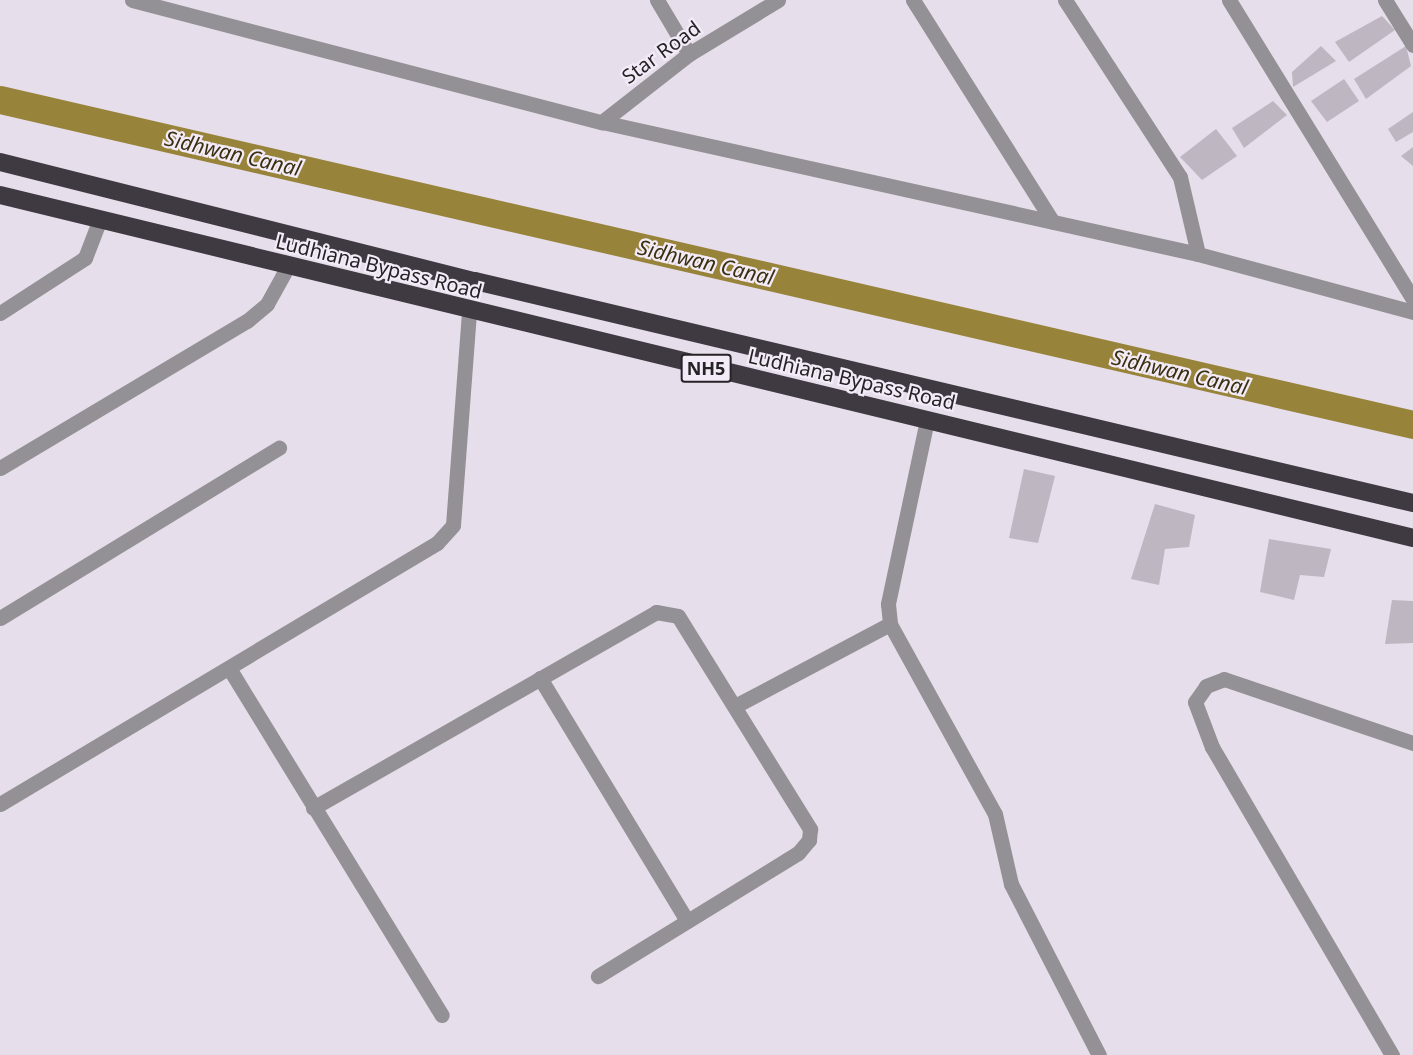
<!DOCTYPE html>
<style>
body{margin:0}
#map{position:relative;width:1413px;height:1055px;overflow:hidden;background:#e6deea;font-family:"Noto Sans",sans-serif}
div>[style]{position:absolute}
.canal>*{height:28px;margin:-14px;padding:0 14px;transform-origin:14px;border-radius:14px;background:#98833b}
.building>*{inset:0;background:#beb7c2}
.minor>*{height:15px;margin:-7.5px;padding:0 7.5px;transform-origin:7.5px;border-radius:7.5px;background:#949196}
.highway>*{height:18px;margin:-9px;padding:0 9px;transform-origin:9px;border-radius:9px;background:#3f3942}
span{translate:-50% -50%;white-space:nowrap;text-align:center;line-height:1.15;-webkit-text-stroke:4.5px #f3ebf7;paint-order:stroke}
.shield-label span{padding:2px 4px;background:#f3ebf7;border:2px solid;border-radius:4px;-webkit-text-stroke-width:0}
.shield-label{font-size:18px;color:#262327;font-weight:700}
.street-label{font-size:20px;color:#262327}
.water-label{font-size:21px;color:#3a3010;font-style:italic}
</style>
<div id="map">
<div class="canal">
<div style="left:0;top:100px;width:1450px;rotate:12.95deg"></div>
</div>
<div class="building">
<div style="clip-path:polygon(1382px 16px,1395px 30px,1349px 62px,1335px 42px)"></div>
<div style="clip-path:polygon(1321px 46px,1336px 61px,1293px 87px,1292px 72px)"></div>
<div style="clip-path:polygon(1406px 46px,1411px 66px,1366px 99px,1354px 79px)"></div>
<div style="clip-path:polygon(1344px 79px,1359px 101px,1327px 122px,1311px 101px)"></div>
<div style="clip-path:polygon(1273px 101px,1287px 115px,1244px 148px,1232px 128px)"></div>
<div style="clip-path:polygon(1413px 112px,1413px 132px,1396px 142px,1388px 129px)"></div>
<div style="clip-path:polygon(1216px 129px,1237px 156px,1202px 180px,1180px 157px)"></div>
<div style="clip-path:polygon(1413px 147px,1413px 166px,1401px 156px)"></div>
<div style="clip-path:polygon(1024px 469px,1055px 476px,1038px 543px,1009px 538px)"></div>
<div style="clip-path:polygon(1155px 504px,1195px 515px,1189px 547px,1165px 549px,1159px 585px,1131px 579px)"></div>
<div style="clip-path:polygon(1269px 539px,1331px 549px,1324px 577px,1300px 575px,1294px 600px,1260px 592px)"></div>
<div style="clip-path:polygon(1392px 600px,1413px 601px,1413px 643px,1385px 644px)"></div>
</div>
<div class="minor">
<div style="left:132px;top:0;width:486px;rotate:14.6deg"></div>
<div style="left:602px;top:122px;width:610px;rotate:12.49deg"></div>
<div style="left:1198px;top:254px;width:223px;rotate:15.1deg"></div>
<div style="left:657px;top:0;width:63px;rotate:59.3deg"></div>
<div style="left:913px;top:0;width:262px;rotate:57.8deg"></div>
<div style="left:1065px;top:0;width:211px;rotate:57deg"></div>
<div style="left:1180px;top:177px;width:79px;rotate:76.8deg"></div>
<div style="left:1229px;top:0;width:351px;rotate:58.4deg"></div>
<div style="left:1385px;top:0;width:53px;rotate:58.1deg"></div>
<div style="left:602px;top:122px;width:110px;rotate:-38deg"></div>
<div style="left:689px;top:54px;width:104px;rotate:-31.2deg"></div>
<div style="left:0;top:313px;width:101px;rotate:-32.9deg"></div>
<div style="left:85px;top:258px;width:42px;rotate:-69deg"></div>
<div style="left:927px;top:420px;width:188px;rotate:102deg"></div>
<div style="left:888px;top:604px;width:20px;rotate:84deg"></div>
<div style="left:890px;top:624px;width:217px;rotate:61.1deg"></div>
<div style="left:995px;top:814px;width:72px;rotate:77.1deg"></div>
<div style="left:1011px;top:884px;width:192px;rotate:62.8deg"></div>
<div style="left:0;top:468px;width:287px;rotate:-30.8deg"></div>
<div style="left:247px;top:321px;width:26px;rotate:-40deg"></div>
<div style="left:267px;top:304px;width:43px;rotate:-61.1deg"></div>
<div style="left:0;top:618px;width:327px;rotate:-31.4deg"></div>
<div style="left:229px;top:668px;width:407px;rotate:58.5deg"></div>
<div style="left:540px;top:678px;width:284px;rotate:58.8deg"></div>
<div style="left:735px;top:706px;width:175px;rotate:-27.9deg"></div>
<div style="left:0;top:804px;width:509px;rotate:-30.85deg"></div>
<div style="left:437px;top:543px;width:24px;rotate:-48deg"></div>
<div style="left:453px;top:525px;width:214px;rotate:-85.7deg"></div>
<div style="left:313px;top:808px;width:395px;rotate:-29.7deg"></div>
<div style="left:656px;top:612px;width:22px;rotate:10deg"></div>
<div style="left:678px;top:616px;width:251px;rotate:58.2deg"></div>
<div style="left:810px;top:829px;width:11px;rotate:95deg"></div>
<div style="left:809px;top:840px;width:17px;rotate:130deg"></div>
<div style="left:798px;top:853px;width:235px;rotate:148.4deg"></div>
<div style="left:1392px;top:1055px;width:357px;rotate:-120.3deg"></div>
<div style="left:1212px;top:747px;width:48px;rotate:-110.7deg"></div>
<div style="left:1195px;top:702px;width:19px;rotate:-55deg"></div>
<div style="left:1206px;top:686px;width:19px;rotate:-21deg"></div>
<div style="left:1224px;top:679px;width:200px;rotate:18.7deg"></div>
</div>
<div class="highway">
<div style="left:0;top:162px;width:490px;rotate:14.1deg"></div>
<div style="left:475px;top:281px;width:964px;rotate:13.32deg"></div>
<div style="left:0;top:195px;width:1454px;rotate:13.64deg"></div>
</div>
<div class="shield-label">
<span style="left:706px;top:368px">NH5</span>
</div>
<div class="street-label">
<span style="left:661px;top:52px;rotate:-36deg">Star Road</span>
<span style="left:379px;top:266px;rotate:14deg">Ludhiana Bypass Road</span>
<span style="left:852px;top:379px;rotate:13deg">Ludhiana Bypass Road</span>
</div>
<div class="water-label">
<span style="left:233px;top:153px;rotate:13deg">Sidhwan Canal</span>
<span style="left:706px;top:262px;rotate:13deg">Sidhwan Canal</span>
<span style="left:1180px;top:372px;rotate:13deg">Sidhwan Canal</span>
</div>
</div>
